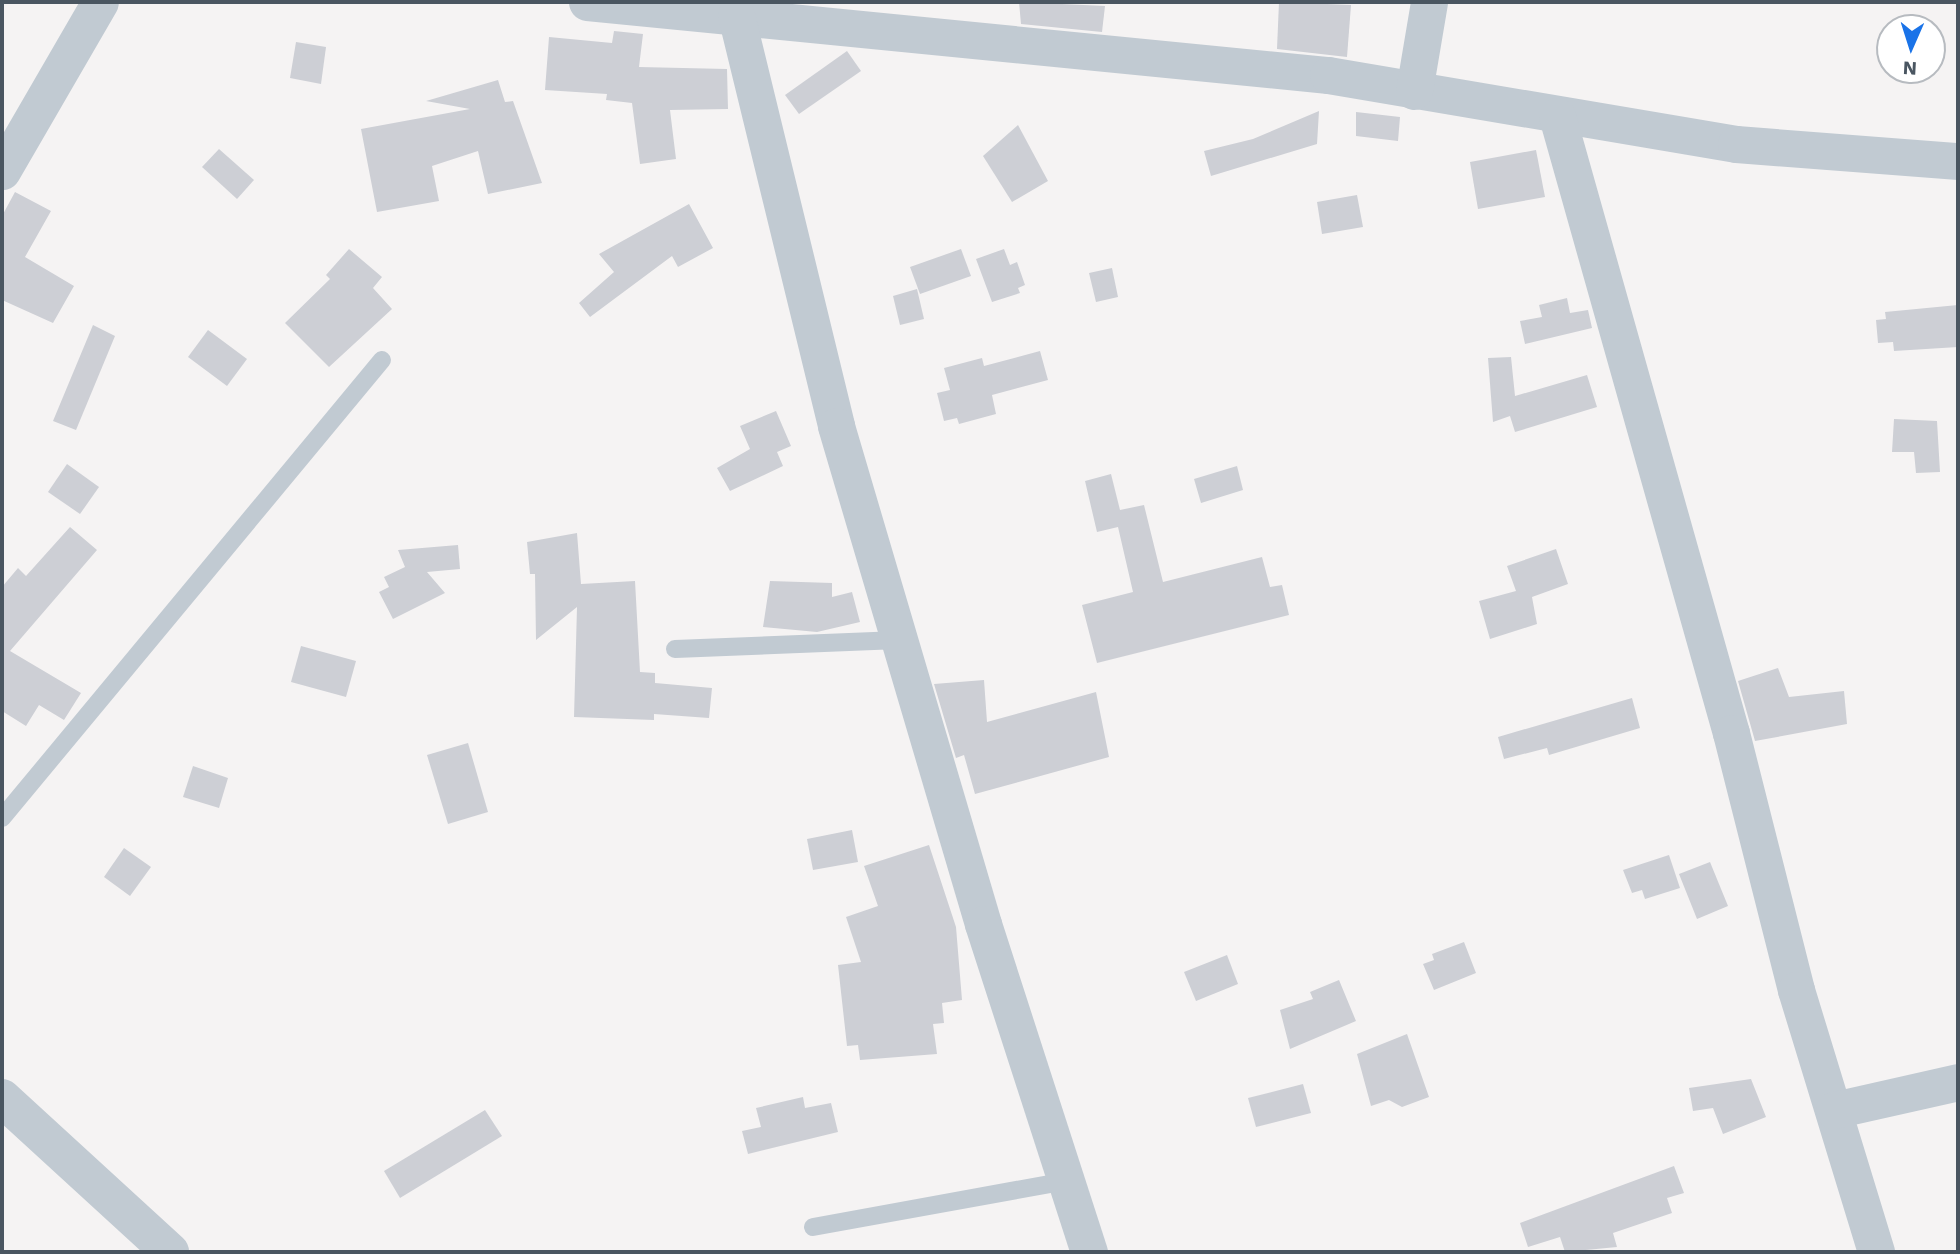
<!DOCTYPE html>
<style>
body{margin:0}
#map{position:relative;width:1960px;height:1254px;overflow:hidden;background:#f5f3f3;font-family:"Work Sans",sans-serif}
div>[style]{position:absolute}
.building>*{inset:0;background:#cdcfd5}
.service>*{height:18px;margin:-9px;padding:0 9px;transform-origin:9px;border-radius:9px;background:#c1cad2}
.minor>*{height:37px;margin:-18.5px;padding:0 18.5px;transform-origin:18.5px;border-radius:18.5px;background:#c1cad2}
.tertiary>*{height:38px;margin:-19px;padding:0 19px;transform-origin:19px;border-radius:19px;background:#c1cad2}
span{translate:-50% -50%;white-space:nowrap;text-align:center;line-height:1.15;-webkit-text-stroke:7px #fff;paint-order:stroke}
.frame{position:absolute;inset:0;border:4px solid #4a5661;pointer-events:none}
.north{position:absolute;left:1876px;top:14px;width:70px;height:70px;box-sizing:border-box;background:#fff;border:2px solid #b7bbc0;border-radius:50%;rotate:183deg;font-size:19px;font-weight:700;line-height:28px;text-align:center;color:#4a5661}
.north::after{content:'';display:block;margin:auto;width:24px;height:32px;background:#1a73e8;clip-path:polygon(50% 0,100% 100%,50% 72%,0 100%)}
</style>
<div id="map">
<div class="building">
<div style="clip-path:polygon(1019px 2px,1105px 6px,1102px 32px,1021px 24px)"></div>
<div style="clip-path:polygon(1279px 2px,1351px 5px,1347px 57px,1277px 49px)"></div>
<div style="clip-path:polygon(614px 31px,643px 34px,639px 67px,727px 69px,728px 109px,670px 110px,676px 159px,640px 164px,632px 103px,606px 100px,607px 94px,545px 90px,549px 37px,612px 43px)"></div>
<div style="clip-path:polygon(296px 42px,326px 47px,321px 84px,290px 78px)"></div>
<div style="clip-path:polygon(847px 51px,861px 71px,799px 114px,785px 95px)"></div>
<div style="clip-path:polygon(498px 80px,505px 102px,513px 101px,542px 183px,488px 194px,478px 151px,432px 166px,439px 201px,377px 212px,361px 129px,470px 109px,426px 101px)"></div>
<div style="clip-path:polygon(1319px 111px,1317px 144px,1211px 176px,1204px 151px,1253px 139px)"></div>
<div style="clip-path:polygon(1356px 112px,1400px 117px,1398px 141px,1356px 136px)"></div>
<div style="clip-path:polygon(1018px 125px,1048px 181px,1012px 202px,983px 156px)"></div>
<div style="clip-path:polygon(219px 149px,254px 180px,237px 199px,202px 167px)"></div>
<div style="clip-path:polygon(1536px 150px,1545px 197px,1478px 209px,1470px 162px)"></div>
<div style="clip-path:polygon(15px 192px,51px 211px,25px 257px,74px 286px,53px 323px,2px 300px,2px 216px)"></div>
<div style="clip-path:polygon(1357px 195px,1363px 227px,1322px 234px,1317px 202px)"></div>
<div style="clip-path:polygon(689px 204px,713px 248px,678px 267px,672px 256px,590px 317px,579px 303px,614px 272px,599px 254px)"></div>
<div style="clip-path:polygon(349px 249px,382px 277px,373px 288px,392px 309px,329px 367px,285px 323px,330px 279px,326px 275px)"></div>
<div style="clip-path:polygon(961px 249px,971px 276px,920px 294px,910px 267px)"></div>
<div style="clip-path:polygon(1004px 249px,1010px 265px,1017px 262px,1025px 285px,1018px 288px,1020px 293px,992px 302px,976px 259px)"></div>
<div style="clip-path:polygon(1112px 268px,1118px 297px,1096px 302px,1089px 273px)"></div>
<div style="clip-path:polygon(917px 289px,924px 319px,900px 325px,893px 296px)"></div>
<div style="clip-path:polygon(1567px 298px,1570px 313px,1588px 310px,1592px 328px,1525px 344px,1520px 321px,1542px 317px,1539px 305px)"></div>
<div style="clip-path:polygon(1958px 305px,1958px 347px,1894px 351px,1893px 342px,1878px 343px,1876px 320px,1886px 319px,1885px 312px)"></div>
<div style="clip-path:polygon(93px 325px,115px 336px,76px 430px,53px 421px)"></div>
<div style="clip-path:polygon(208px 330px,247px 359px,227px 386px,188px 357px)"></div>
<div style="clip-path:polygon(1040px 351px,1048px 380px,992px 395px,996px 414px,959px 424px,957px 418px,944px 421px,937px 393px,950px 390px,944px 368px,982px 358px,984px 366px)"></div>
<div style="clip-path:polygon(1511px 357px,1515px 396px,1587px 375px,1597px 407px,1515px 432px,1510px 416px,1493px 422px,1488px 358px)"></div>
<div style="clip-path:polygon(776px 411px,791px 446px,777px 452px,783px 466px,730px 491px,717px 468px,750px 449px,740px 426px)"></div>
<div style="clip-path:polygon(1894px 419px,1937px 421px,1940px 472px,1916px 473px,1914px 452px,1892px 452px)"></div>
<div style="clip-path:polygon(67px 464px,99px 487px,80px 514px,48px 492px)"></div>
<div style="clip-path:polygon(1237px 466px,1243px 490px,1201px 503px,1194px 479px)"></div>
<div style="clip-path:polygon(1111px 474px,1120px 510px,1144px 505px,1163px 582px,1262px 557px,1270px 587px,1282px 585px,1289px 615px,1097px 663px,1082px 605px,1133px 592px,1118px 527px,1097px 532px,1085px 481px)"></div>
<div style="clip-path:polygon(70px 527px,97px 550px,10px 651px,81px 693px,64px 720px,39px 705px,26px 726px,2px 711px,2px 587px,18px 568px,26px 576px)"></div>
<div style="clip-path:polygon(577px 533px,581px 584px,635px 581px,640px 672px,655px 673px,655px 683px,712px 688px,709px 718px,654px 714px,654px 720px,574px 717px,577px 607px,536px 640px,535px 574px,530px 574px,527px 542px)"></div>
<div style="clip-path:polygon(458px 545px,460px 569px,427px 572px,445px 593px,393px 619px,379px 592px,389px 587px,384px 577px,405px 567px,398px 550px)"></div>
<div style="clip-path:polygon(1556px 549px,1568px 584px,1532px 597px,1537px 624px,1490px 639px,1479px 601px,1516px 591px,1507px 566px)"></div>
<div style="clip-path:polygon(770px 581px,832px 583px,832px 597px,852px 592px,860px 622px,817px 632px,763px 627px)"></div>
<div style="clip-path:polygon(301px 646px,356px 661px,346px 697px,291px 682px)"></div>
<div style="clip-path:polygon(1778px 668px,1789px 697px,1844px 691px,1847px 724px,1755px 741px,1738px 681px)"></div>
<div style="clip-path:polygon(984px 680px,987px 722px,1096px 692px,1109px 757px,975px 794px,964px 755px,956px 758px,934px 684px)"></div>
<div style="clip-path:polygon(1632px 698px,1640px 728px,1549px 755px,1547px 748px,1504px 759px,1498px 737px)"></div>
<div style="clip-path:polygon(468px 743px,488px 812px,448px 824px,427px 755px)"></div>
<div style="clip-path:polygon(193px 766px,228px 778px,219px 808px,183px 797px)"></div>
<div style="clip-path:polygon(852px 830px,858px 862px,813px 870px,807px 839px)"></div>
<div style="clip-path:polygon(929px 845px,956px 927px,962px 1000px,942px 1003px,944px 1023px,933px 1024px,937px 1054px,860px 1060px,858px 1045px,847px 1046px,838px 965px,861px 962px,846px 917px,878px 906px,864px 866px)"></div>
<div style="clip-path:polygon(124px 848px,151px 867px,130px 896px,104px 877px)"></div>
<div style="clip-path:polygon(1669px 855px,1680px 888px,1645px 899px,1642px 890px,1632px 893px,1623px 870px)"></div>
<div style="clip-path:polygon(1710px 862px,1728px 906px,1697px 919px,1679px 874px)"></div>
<div style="clip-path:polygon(1464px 942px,1476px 973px,1434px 990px,1423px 964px,1434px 960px,1432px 954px)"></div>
<div style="clip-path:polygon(1227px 955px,1238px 984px,1196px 1001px,1184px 972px)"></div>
<div style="clip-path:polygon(1339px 980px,1356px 1021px,1290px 1049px,1280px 1010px,1313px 999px,1310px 992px)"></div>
<div style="clip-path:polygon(1407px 1034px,1429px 1097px,1402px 1107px,1389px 1100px,1371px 1106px,1357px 1054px)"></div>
<div style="clip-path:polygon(1751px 1079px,1766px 1117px,1723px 1134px,1713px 1108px,1693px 1111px,1689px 1088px)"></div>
<div style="clip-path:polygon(1303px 1084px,1311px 1113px,1256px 1127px,1248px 1098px)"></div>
<div style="clip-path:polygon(803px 1097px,805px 1108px,831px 1103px,838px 1132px,748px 1154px,742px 1131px,761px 1127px,756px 1108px)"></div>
<div style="clip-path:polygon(485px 1110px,502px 1136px,400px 1198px,384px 1171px)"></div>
<div style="clip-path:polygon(1674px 1166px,1684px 1193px,1667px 1198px,1672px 1213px,1613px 1233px,1617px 1247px,1565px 1252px,1560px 1237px,1528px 1247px,1520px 1223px)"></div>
</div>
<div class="service">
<div style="left:675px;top:649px;width:224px;rotate:-2.3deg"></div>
<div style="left:2px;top:818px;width:595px;rotate:-50.32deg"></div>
<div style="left:813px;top:1227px;width:257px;rotate:-10.3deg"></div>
</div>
<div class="minor">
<div style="left:587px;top:2px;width:745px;rotate:5.63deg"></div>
<div style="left:1328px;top:75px;width:414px;rotate:9.6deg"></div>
<div style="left:1736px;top:144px;width:223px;rotate:4.4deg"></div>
<div style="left:736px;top:15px;width:423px;rotate:76.3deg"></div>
<div style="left:836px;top:426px;width:519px;rotate:73.55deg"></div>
<div style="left:983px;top:924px;width:345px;rotate:72.1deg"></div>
<div style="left:1414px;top:91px;width:90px;rotate:-80.4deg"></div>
<div style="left:1557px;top:116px;width:641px;rotate:74.25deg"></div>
<div style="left:1731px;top:733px;width:265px;rotate:75.8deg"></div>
<div style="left:1796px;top:990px;width:274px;rotate:73deg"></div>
<div style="left:2px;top:171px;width:195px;rotate:-59.9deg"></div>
<div style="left:1834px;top:1110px;width:127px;rotate:-12.7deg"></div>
</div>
<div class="tertiary">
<div style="left:2px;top:1098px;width:228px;rotate:42.5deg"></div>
</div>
<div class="frame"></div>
<div class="north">N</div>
</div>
